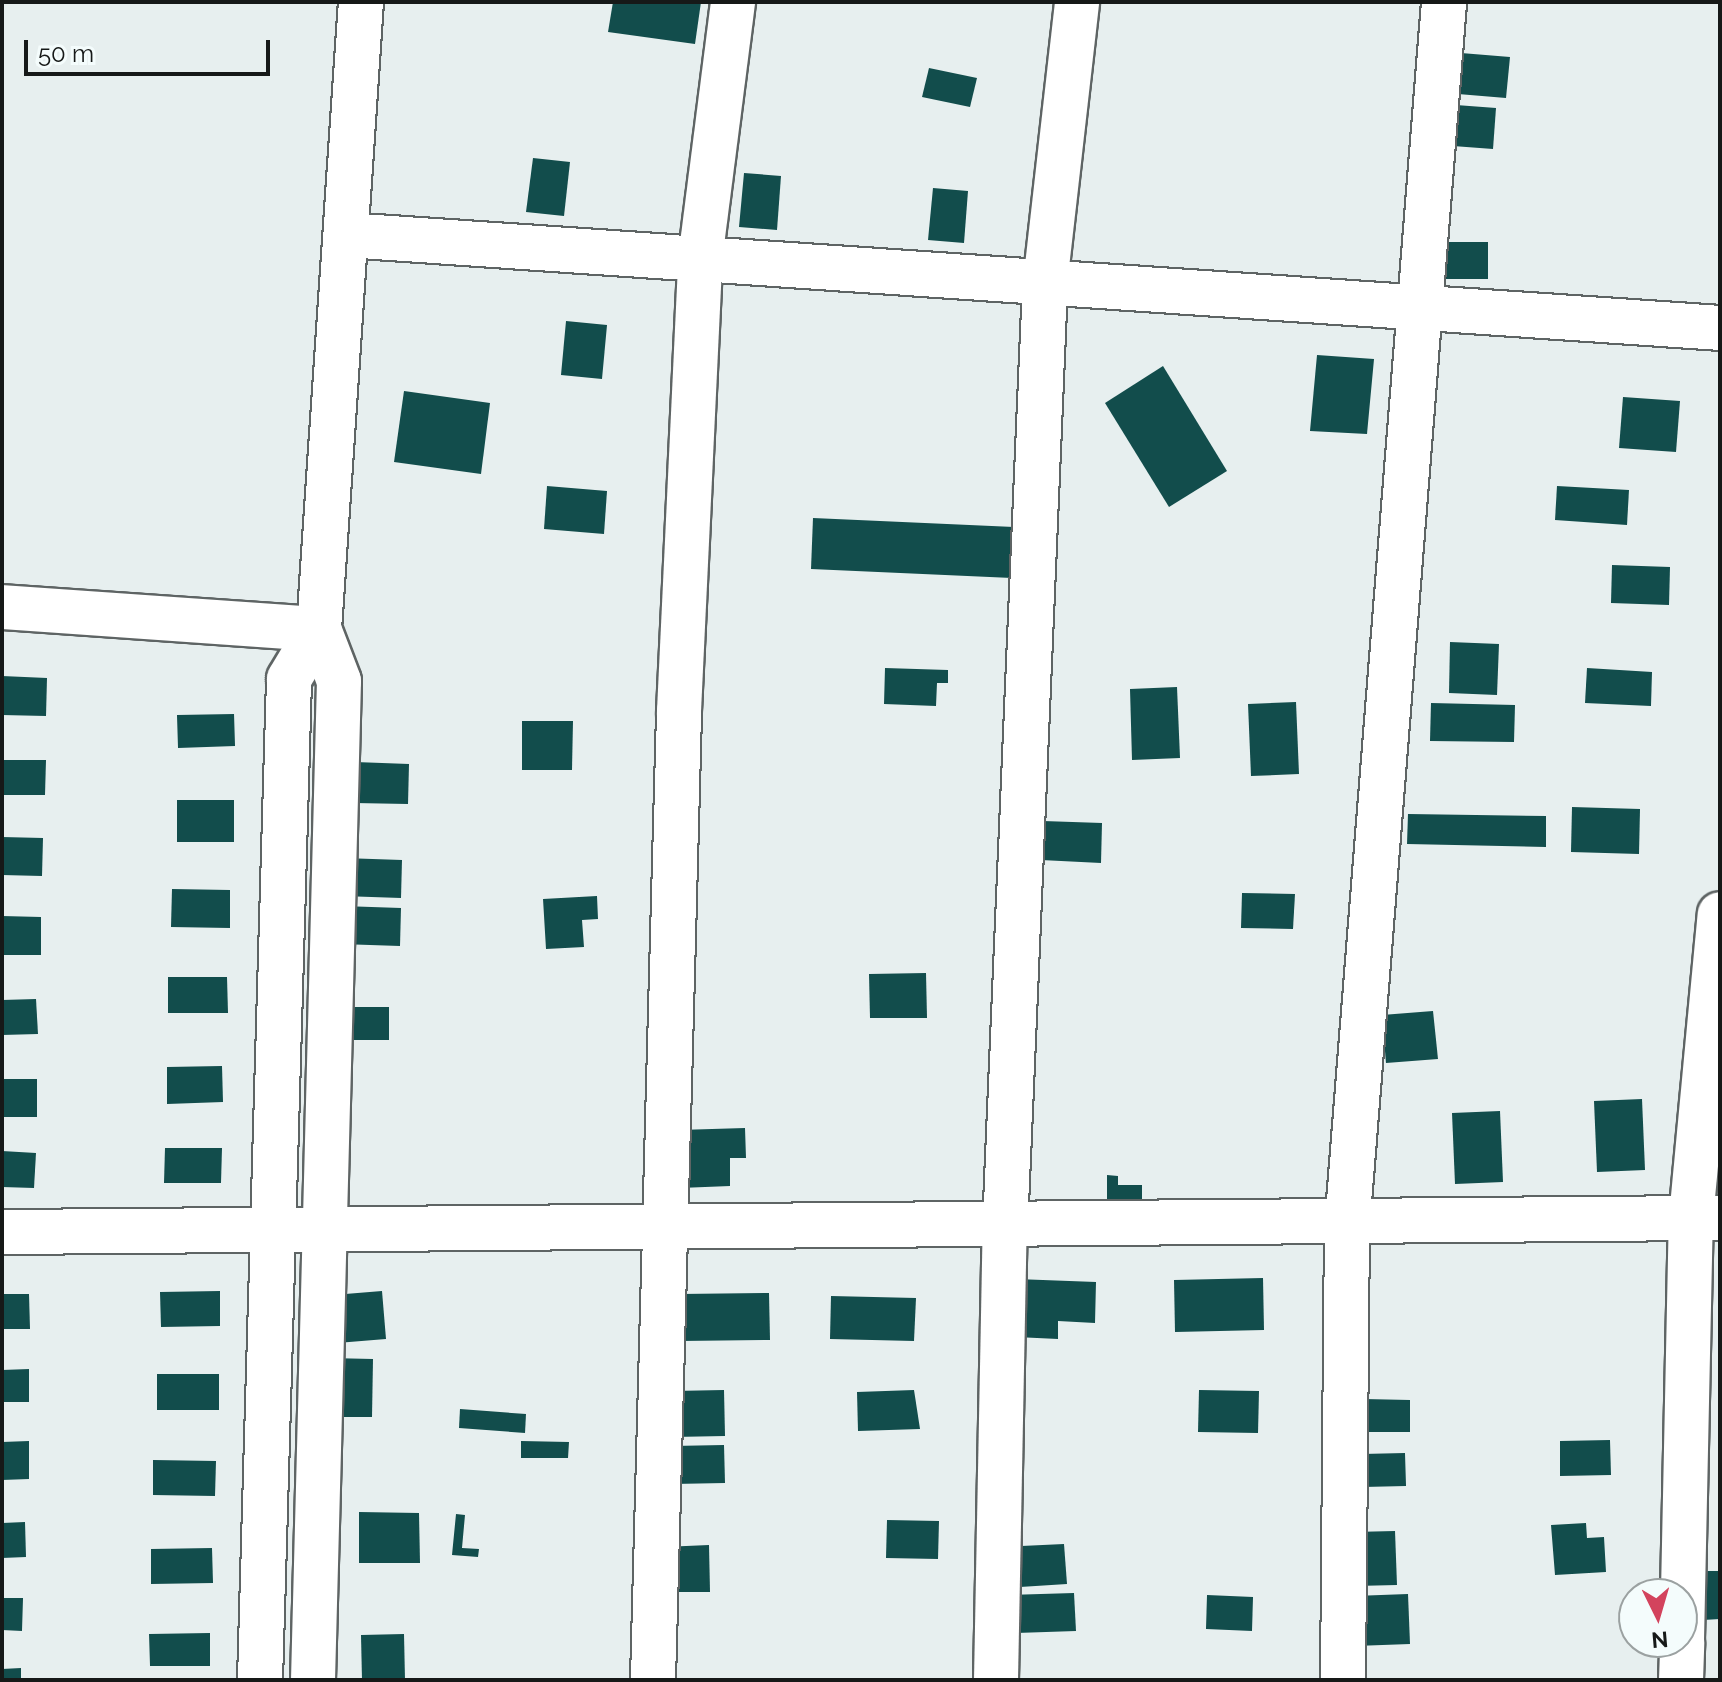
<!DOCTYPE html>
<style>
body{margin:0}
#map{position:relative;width:1722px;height:1682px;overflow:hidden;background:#e7efef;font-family:Raleway,sans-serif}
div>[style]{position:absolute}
.building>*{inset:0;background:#124d4c}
.roads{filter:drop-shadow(2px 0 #5e6464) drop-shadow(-2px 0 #5e6464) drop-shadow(0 2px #5e6464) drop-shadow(0 -2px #5e6464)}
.minor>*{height:44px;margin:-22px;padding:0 22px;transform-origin:22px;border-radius:22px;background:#fff}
span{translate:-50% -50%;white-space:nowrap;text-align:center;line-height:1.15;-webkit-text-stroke:8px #f4fcfc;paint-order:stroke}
.frame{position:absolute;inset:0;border:4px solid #161918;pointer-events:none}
.north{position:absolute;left:1618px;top:1578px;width:80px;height:80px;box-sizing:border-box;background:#f4fcfc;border:2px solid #9ba1a1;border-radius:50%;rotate:175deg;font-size:22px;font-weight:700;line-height:32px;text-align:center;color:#161918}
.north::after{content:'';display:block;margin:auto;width:28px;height:36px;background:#d3435d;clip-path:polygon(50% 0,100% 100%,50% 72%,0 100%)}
.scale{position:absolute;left:24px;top:40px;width:246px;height:36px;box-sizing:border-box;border:4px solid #161918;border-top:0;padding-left:10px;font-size:24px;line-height:28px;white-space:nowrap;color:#161918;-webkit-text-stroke:6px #f4fcfc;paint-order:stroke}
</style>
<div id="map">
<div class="building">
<div style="clip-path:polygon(613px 2px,701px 2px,695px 44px,608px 32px)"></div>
<div style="clip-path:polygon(1461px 53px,1510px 57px,1506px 98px,1458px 94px)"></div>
<div style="clip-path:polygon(929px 68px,977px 78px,970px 107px,922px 97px)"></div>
<div style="clip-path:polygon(1456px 105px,1496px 108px,1493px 149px,1453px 146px)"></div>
<div style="clip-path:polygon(533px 158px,570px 162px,564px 216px,526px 212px)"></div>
<div style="clip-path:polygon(744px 173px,781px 176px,777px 230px,739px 227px)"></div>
<div style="clip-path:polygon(933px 188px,968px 191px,964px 243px,928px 240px)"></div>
<div style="clip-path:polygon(1438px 242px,1488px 242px,1488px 279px,1438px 279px)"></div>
<div style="clip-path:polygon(566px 321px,607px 325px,602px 379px,561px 375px)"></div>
<div style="clip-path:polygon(1317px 355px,1374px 359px,1367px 434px,1310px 431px)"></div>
<div style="clip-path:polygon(1163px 366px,1227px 471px,1169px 507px,1105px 403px)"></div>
<div style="clip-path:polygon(404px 391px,490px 403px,481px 474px,394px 462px)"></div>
<div style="clip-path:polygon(1623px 397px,1680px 401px,1676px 452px,1619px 448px)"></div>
<div style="clip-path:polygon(547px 486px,607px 491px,604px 534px,544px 529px)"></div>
<div style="clip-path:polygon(1557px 486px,1629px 490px,1627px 525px,1555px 520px)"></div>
<div style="clip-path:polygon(813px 518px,1014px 527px,1012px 578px,811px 569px)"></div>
<div style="clip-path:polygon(1612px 565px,1670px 567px,1669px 605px,1611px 603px)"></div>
<div style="clip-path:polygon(1450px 642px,1499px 644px,1497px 695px,1449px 693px)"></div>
<div style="clip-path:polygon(885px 668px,948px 670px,948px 683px,937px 683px,936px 706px,884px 704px)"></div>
<div style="clip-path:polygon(1587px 668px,1652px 672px,1651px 706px,1585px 703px)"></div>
<div style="clip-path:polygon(2px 676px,47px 678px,46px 716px,2px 715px)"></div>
<div style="clip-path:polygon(1177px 687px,1180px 758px,1132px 760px,1130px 689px)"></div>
<div style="clip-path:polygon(1296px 702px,1299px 774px,1251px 776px,1248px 704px)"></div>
<div style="clip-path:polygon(1431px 703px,1515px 705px,1514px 742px,1430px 741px)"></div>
<div style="clip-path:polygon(234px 714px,235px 746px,178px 748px,177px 715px)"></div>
<div style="clip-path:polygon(522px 721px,573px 721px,572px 770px,522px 770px)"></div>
<div style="clip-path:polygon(2px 760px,46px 760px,45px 795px,2px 795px)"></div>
<div style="clip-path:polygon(355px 762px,409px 764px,408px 804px,354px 803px)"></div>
<div style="clip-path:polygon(177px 800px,234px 800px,234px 842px,177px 842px)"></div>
<div style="clip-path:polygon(1572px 807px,1640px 809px,1639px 854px,1571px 852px)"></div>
<div style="clip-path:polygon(1408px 814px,1546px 816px,1546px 847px,1407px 844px)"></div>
<div style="clip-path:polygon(1043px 821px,1102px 823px,1101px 863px,1041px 860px)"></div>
<div style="clip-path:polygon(2px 837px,43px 838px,42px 876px,2px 875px)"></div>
<div style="clip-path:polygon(343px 858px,402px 860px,401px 898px,342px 896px)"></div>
<div style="clip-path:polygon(172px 889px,230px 890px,230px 928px,171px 927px)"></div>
<div style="clip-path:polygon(1242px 893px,1295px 894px,1293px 929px,1241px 928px)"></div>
<div style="clip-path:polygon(597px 896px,598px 919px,582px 920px,584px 947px,546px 949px,543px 899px)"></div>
<div style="clip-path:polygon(342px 906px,401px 908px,400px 946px,340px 944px)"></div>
<div style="clip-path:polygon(2px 916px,41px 917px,41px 955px,2px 955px)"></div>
<div style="clip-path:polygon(926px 973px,927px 1018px,870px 1018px,869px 974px)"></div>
<div style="clip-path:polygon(168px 977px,227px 977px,228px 1013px,168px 1013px)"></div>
<div style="clip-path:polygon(36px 999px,38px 1034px,2px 1035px,2px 1000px)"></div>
<div style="clip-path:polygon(345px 1007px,389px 1007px,389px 1040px,345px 1040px)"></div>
<div style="clip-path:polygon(1433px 1011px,1438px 1059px,1386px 1063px,1382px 1015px)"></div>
<div style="clip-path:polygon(222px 1066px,223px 1102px,167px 1104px,167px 1067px)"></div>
<div style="clip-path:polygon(2px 1079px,37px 1079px,37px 1117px,2px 1117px)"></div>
<div style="clip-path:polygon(1642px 1099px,1645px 1170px,1597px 1172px,1594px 1101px)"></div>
<div style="clip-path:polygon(1500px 1111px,1503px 1182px,1455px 1184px,1452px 1113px)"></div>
<div style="clip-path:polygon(745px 1128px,746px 1158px,730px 1158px,730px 1186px,680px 1188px,679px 1130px)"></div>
<div style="clip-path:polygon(165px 1148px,222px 1148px,221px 1183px,164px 1183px)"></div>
<div style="clip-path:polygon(2px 1151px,36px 1153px,34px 1188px,2px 1187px)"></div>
<div style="clip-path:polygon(1107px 1175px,1118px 1176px,1118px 1185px,1142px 1185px,1142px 1208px,1107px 1208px)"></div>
<div style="clip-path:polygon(1263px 1278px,1264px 1330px,1175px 1332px,1174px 1280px)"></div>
<div style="clip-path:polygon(1016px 1279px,1096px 1282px,1095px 1323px,1058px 1321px,1058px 1339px,1014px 1337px)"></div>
<div style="clip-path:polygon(220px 1291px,220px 1326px,161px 1327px,160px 1292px)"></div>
<div style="clip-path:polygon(382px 1291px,386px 1339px,337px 1343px,333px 1295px)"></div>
<div style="clip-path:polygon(769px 1293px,770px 1340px,680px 1341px,680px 1294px)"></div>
<div style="clip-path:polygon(2px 1294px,29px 1294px,30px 1329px,2px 1329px)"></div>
<div style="clip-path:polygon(831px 1296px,916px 1298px,914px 1341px,830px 1339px)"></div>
<div style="clip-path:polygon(329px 1358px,373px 1359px,372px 1417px,328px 1417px)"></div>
<div style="clip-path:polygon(29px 1369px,29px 1402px,2px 1402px,2px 1370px)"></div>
<div style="clip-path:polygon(157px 1374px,219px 1374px,219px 1410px,157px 1410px)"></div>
<div style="clip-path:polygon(724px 1390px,725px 1436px,673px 1437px,673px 1391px)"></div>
<div style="clip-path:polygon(914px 1390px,920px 1429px,858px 1431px,857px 1392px)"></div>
<div style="clip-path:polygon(1199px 1390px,1259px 1391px,1258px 1433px,1198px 1432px)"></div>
<div style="clip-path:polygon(1364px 1399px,1410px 1400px,1410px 1432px,1364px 1432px)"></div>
<div style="clip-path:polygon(460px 1409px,526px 1414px,525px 1433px,459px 1428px)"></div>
<div style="clip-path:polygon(1610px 1440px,1611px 1475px,1560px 1476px,1560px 1441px)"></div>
<div style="clip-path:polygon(29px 1441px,29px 1479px,2px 1480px,2px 1442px)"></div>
<div style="clip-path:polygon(521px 1441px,569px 1442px,568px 1458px,521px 1458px)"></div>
<div style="clip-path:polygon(724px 1445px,725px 1483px,673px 1484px,672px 1446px)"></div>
<div style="clip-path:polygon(1405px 1453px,1406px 1486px,1363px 1487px,1362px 1454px)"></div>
<div style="clip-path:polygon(153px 1460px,216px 1461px,215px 1496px,153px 1495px)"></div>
<div style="clip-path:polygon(359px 1512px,419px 1513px,420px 1563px,359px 1563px)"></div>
<div style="clip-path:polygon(456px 1514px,465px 1515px,462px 1548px,479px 1549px,478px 1557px,452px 1555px)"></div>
<div style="clip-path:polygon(887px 1520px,939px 1521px,938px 1559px,886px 1558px)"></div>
<div style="clip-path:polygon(25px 1522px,26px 1557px,2px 1558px,2px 1523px)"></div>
<div style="clip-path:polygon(1586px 1523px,1587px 1538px,1604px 1537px,1606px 1572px,1555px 1575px,1551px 1525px)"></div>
<div style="clip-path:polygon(1395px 1531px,1397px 1585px,1355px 1586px,1353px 1532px)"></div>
<div style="clip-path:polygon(1064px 1544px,1067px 1584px,1002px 1588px,1000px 1547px)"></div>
<div style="clip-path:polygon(709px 1545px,710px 1592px,664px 1592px,663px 1547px)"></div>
<div style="clip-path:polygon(212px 1548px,213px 1583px,151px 1584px,151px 1549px)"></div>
<div style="clip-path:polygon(1702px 1571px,1720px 1571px,1720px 1619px,1703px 1620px)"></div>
<div style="clip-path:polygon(1074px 1593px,1076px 1631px,1013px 1633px,1012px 1595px)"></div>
<div style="clip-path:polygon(1408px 1594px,1410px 1644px,1355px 1646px,1354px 1596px)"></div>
<div style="clip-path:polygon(1207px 1595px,1253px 1597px,1252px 1631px,1206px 1629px)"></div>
<div style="clip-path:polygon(2px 1598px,23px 1598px,22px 1631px,2px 1630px)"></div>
<div style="clip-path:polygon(210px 1633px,210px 1666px,150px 1666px,149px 1634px)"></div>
<div style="clip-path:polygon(404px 1634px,405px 1680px,362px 1680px,361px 1635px)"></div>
<div style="clip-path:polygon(21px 1668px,21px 1680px,2px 1680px,2px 1669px)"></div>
</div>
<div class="roads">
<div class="minor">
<div style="left:346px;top:235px;width:1377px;rotate:3.87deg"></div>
<div style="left:2px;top:607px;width:318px;rotate:4deg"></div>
<div style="left:2px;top:1232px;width:1718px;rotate:-0.47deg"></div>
<div style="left:1682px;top:1640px;width:422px;rotate:-88.8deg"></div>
<div style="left:1691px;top:1218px;width:305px;rotate:-84.6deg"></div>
<div style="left:260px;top:1680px;width:1001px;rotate:-88.34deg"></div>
<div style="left:289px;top:679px;width:58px;rotate:-59deg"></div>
<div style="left:313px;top:1680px;width:999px;rotate:-88.51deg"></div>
<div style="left:339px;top:681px;width:56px;rotate:-111deg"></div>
<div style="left:319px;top:629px;width:628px;rotate:-86.17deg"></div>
<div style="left:653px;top:1680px;width:969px;rotate:-88.46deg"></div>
<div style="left:679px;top:711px;width:451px;rotate:-87.3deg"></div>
<div style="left:700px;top:260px;width:260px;rotate:-82.7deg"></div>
<div style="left:996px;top:1680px;width:452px;rotate:-88.9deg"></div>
<div style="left:1005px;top:1228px;width:945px;rotate:-87.57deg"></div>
<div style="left:1045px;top:284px;width:284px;rotate:-83.5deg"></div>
<div style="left:1343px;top:1680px;width:453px;rotate:-89.5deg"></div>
<div style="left:1347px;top:1227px;width:1229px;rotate:-85.47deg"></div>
<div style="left:1681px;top:1680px;width:38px;rotate:-88deg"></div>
</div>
</div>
<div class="frame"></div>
<div class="north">N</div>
<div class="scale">50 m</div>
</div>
